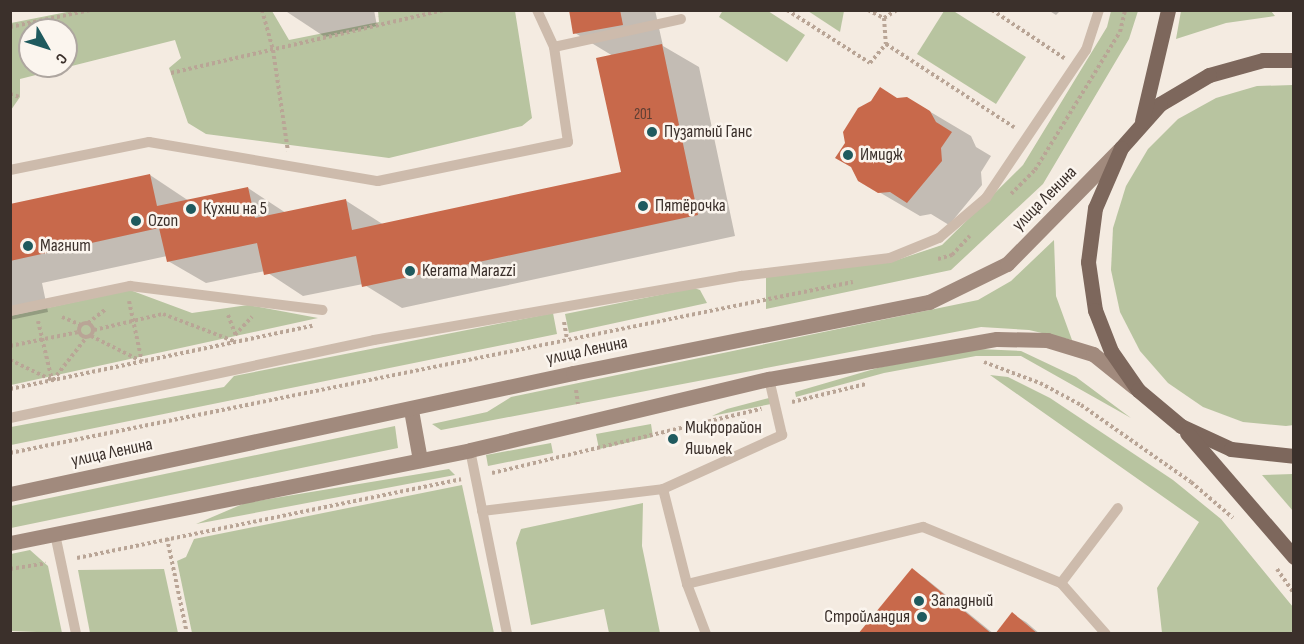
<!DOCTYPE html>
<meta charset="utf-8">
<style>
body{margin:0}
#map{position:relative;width:1304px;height:644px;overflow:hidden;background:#f4ebe1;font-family:"Sofia Sans Condensed",sans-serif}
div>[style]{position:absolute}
.green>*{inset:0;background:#b8c4a0}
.shadow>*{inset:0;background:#0003}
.building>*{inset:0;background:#c8694b}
.path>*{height:4px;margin-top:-2px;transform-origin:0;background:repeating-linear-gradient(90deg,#b9a596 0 3px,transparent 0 6px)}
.path>.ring{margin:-2px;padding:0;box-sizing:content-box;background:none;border:4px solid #b9a596;border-radius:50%}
.service>*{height:10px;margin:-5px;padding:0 5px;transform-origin:5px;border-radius:5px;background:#cdbbac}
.secondary>*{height:15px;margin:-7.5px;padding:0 7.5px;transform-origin:7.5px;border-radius:7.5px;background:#a18a7d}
.primary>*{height:15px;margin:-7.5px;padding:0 7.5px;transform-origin:7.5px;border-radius:7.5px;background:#7d675c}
.dots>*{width:16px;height:16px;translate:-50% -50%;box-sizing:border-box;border:3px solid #fbf5ee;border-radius:50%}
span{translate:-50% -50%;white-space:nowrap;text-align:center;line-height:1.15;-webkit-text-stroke:5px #fbf5ee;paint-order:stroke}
.number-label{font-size:15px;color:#5e3e33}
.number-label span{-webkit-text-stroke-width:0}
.poi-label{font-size:18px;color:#3b302b}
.left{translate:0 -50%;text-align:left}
.right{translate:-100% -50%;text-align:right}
.street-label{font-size:18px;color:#3b302b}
.frame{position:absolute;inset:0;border:12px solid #3b302b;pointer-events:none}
.north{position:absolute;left:18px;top:18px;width:60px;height:60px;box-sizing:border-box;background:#fbf5ee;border:2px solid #aea6a0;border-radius:50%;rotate:129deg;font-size:16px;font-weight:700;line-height:24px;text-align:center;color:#3b302b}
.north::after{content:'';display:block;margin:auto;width:21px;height:27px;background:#1f5a5e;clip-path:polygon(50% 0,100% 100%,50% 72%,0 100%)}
</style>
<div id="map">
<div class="green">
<div style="clip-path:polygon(723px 10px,768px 11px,805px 35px,787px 62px,719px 17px)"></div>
<div style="clip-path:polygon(952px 10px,1026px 57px,996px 104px,917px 54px,944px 11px)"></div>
<div style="clip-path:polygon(evenodd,515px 11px,532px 118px,522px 126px,389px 158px,206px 134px,188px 123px,169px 68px,181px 58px,175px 40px,20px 79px,20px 97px,11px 110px,11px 23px,72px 11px,272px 11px,289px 40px,379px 22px,378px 11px,515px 11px,30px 30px,66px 30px,66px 66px,30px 66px,30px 30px)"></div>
<div style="clip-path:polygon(808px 11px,844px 11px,840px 32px)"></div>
<div style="clip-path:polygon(1111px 11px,1138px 11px,1129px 39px,1043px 184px,951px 270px,766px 309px,766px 277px,891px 262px,942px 245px,1023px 165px,1107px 27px)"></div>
<div style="clip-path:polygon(1181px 11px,1271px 11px,1275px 16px,1226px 23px,1176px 39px)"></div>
<div style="clip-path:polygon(1293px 85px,1294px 425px,1286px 426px,1243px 422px,1203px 407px,1168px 383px,1140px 351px,1120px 312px,1111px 270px,1113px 228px,1126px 186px,1148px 149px,1178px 119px,1216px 98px,1257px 86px)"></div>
<div style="clip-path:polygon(1054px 240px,1056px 296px,1072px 340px,1029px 330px,981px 327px,441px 430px,432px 424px,487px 412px,511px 397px,978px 300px,1011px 281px)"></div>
<div style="clip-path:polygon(694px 288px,700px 290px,707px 303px,569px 333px,565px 314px)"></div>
<div style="clip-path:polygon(130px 290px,192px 313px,248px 305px,318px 318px,11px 385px,10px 316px)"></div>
<div style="clip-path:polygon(553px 313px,557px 334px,11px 445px,11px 427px,224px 387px,234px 376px)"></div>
<div style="clip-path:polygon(978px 349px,1021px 351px,1076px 377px,1131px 418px,1021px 356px,976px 356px,884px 373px,796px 397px,795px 392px,881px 367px)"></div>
<div style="clip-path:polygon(990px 375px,1008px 377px,1050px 398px,1173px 480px,1221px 519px,1293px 607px,1293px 633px,1162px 633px,1157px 588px,1199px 522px)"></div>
<div style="clip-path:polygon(769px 398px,771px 404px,712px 416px,727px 409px)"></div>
<div style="clip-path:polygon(651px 424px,653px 437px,599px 449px,596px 434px)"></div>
<div style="clip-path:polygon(395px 426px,398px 448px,11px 528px,11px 506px)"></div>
<div style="clip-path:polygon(551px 443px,553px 453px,488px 466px,486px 455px)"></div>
<div style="clip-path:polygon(449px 469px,455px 475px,196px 524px,245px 503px)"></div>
<div style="clip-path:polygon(1293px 474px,1294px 474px,1293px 511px,1262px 475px)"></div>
<div style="clip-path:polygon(462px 485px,494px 633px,192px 633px,177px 561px,186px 557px,194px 539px)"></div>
<div style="clip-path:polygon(643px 503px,642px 546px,660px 633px,609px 633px,604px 609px,531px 625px,516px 543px,521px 529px)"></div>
<div style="clip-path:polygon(30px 550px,48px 566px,62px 633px,11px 631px,11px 554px)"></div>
<div style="clip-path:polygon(164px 569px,178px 633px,90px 633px,78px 570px)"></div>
</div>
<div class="shadow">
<div style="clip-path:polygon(284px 10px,374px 10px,377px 26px,325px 37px)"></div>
<div style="clip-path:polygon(570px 10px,655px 10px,663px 46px,699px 67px,735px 236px,402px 308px,363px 284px,303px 296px,265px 271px,206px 283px,168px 261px,167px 256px,42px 283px,48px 312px,10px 320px,10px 206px,150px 175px,189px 201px,248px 188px,286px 213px,345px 200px,384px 225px,623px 173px,613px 56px,575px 33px)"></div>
<div style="clip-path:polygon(1048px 10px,1061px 10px,1056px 15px)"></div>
<div style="clip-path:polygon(907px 98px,971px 136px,976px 147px,991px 156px,981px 172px,982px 185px,949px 225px,931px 214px,920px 216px,879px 192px,846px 143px,898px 99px)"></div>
<div style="clip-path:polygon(912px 570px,925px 578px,994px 634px,860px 634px)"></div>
<div style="clip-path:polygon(1012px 614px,1026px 622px,1040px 634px,997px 634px)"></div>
</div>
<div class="building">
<div style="clip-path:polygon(569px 10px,620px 10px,623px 25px,573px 34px)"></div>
<div style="clip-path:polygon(662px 44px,698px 215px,362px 287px,356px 256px,264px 275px,257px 243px,167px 262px,159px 228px,10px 261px,10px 204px,150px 174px,157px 206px,248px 187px,255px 218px,346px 199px,352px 230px,621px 172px,596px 58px)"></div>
<div style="clip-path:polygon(880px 87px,897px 98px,907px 97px,930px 111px,936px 122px,952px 132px,941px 148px,942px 161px,907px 203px,890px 192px,878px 193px,858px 181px,851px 167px,835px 158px,845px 143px,843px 132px,858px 108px,871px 101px)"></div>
<div style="clip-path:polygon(912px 568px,992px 634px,858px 634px)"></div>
<div style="clip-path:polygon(1012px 612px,1038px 634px,995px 634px)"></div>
</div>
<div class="path">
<div style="left:262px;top:10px;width:41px;rotate:74.6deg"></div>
<div style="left:273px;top:50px;width:102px;rotate:81.6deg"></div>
<div style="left:787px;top:10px;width:98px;rotate:32.6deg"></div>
<div style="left:870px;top:63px;width:25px;rotate:-50deg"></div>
<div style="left:868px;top:10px;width:18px;rotate:27deg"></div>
<div style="left:884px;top:18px;width:15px;rotate:-32deg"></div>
<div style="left:992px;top:10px;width:87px;rotate:33.7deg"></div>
<div style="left:884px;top:18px;width:26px;rotate:86deg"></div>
<div style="left:886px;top:44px;width:153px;rotate:33deg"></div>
<div style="left:10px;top:27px;width:83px;rotate:-11.9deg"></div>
<div style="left:171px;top:73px;width:279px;rotate:-13deg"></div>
<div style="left:10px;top:94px;width:10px;rotate:17deg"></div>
<div style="left:1011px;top:194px;width:34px;rotate:-45deg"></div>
<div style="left:1035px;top:170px;width:162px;rotate:-58.4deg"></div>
<div style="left:1120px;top:32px;width:23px;rotate:-77deg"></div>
<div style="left:938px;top:259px;width:15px;rotate:-16deg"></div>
<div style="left:952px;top:255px;width:26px;rotate:-47deg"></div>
<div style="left:129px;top:301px;width:62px;rotate:78deg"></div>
<div style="left:228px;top:315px;width:22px;rotate:69deg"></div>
<div style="left:62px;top:317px;width:21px;rotate:23deg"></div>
<div style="left:38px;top:321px;width:61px;rotate:76.7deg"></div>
<div style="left:564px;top:322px;width:17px;rotate:80deg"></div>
<div class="ring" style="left:79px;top:323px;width:10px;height:10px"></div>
<div style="left:88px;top:323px;width:23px;rotate:-38deg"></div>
<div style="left:94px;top:330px;width:71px;rotate:-13.1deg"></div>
<div style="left:163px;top:314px;width:78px;rotate:21deg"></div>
<div style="left:235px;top:335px;width:25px;rotate:-47deg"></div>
<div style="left:91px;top:336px;width:56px;rotate:26.6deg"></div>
<div style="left:10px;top:346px;width:70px;rotate:-11.5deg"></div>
<div style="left:10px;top:360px;width:47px;rotate:25.5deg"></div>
<div style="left:984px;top:362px;width:60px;rotate:20.6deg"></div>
<div style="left:1040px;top:383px;width:47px;rotate:28.2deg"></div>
<div style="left:1081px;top:405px;width:134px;rotate:35deg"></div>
<div style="left:1191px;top:482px;width:55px;rotate:40.6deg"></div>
<div style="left:53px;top:380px;width:53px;rotate:-51.8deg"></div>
<div style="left:10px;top:389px;width:309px;rotate:-11.8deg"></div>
<div style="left:576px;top:390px;width:14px;rotate:82deg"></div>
<div style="left:792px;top:402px;width:76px;rotate:-13.7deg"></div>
<div style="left:10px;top:453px;width:860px;rotate:-11.47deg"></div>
<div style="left:492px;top:473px;width:277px;rotate:-13.4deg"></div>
<div style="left:167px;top:538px;width:98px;rotate:78.2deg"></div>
<div style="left:77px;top:558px;width:392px;rotate:-11.6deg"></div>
<div style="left:10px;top:569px;width:36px;rotate:-9deg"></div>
<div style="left:1277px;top:569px;width:29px;rotate:55deg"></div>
</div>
<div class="service">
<div style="left:537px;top:10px;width:41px;rotate:65.3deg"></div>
<div style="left:10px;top:170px;width:142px;rotate:-11.4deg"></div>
<div style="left:149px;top:142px;width:232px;rotate:9.7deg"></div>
<div style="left:378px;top:181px;width:194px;rotate:-11.6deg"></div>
<div style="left:568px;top:142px;width:96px;rotate:-98.4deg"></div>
<div style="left:554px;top:47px;width:130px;rotate:-12.4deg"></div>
<div style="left:10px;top:311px;width:123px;rotate:-11.8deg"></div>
<div style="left:130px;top:286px;width:194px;rotate:7.1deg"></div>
<div style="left:10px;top:418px;width:372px;rotate:-12.1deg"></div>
<div style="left:374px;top:340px;width:373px;rotate:-9.9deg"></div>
<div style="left:741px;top:276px;width:150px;rotate:-6.9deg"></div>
<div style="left:890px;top:258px;width:53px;rotate:-22.2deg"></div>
<div style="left:939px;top:238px;width:62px;rotate:-40.4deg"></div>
<div style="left:986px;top:198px;width:179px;rotate:-56deg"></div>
<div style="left:1086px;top:50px;width:42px;rotate:-72deg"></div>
<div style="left:470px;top:450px;width:188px;rotate:78.6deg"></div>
<div style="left:663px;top:489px;width:98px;rotate:75.8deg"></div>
<div style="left:687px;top:584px;width:243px;rotate:-13.6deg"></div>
<div style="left:923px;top:527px;width:149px;rotate:22.1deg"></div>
<div style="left:1061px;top:583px;width:68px;rotate:48.6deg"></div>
<div style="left:482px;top:511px;width:182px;rotate:-6.9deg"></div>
<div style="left:663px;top:489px;width:131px;rotate:-24.4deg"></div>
<div style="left:782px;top:435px;width:57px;rotate:-103.1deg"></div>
<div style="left:55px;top:534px;width:102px;rotate:78.1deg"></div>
<div style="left:1061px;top:583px;width:94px;rotate:-52.8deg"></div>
<div style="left:687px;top:584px;width:53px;rotate:69.2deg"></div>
</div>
<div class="secondary">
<div style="left:411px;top:410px;width:51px;rotate:79.8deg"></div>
<div style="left:10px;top:494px;width:576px;rotate:-12.13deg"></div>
<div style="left:573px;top:373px;width:363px;rotate:-11.3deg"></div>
<div style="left:929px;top:302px;width:87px;rotate:-26deg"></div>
<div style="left:1007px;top:264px;width:160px;rotate:-45.5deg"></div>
<div style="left:10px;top:543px;width:469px;rotate:-11.4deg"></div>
<div style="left:470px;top:450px;width:307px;rotate:-13.4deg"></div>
<div style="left:769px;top:379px;width:231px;rotate:-10deg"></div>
<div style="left:997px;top:339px;width:50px;rotate:1.1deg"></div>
<div style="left:1047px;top:340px;width:48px;rotate:16.9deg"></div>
<div style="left:1093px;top:354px;width:53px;rotate:38.8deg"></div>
</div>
<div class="primary">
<div style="left:1294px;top:60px;width:31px;rotate:180deg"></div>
<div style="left:1263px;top:60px;width:56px;rotate:164.5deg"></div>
<div style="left:1209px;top:75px;width:57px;rotate:149.4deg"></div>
<div style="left:1160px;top:104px;width:59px;rotate:131.6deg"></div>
<div style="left:1121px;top:148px;width:65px;rotate:113.4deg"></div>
<div style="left:1095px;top:208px;width:54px;rotate:97.4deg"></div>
<div style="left:1088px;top:262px;width:49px;rotate:81.7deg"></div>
<div style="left:1095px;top:310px;width:44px;rotate:68.7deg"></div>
<div style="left:1111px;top:351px;width:47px;rotate:55.3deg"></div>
<div style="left:1138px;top:390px;width:56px;rotate:39.9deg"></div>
<div style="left:1181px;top:426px;width:55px;rotate:24.7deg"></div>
<div style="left:1231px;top:449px;width:63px;rotate:6.3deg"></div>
<div style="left:1142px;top:121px;width:114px;rotate:-76.8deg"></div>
<div style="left:1187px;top:433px;width:164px;rotate:49.2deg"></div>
</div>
<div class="dots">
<div style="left:652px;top:132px;background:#1f5a5e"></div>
<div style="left:848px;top:155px;background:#1f5a5e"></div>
<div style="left:643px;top:206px;background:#1f5a5e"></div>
<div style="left:191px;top:209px;background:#1f5a5e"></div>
<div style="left:136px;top:221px;background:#1f5a5e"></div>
<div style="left:28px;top:246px;background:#1f5a5e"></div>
<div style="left:410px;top:271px;background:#1f5a5e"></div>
<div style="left:673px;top:439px;background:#1f5a5e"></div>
<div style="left:919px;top:601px;background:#1f5a5e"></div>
<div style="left:922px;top:617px;background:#1f5a5e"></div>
</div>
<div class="number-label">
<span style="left:643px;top:115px">201</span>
</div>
<div class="poi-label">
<span class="left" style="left:664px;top:132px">Пузатый Ганс</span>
<span class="left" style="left:860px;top:155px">Имидж</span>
<span class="left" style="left:655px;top:206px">Пятёрочка</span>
<span class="left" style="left:203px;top:209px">Кухни на 5</span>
<span class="left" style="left:148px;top:221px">Ozon</span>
<span class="left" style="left:40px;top:246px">Магнит</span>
<span class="left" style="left:422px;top:271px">Kerama Marazzi</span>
<span class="left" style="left:685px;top:439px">Микрорайон<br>Яшьлек</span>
<span class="left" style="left:931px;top:601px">Западный</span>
<span class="right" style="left:910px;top:617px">Стройландия</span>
</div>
<div class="street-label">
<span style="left:1045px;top:199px;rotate:-45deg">улица Ленина</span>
<span style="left:587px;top:351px;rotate:-12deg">улица Ленина</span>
<span style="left:112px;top:453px;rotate:-12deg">улица Ленина</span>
</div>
<div class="frame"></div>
<div class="north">С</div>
</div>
